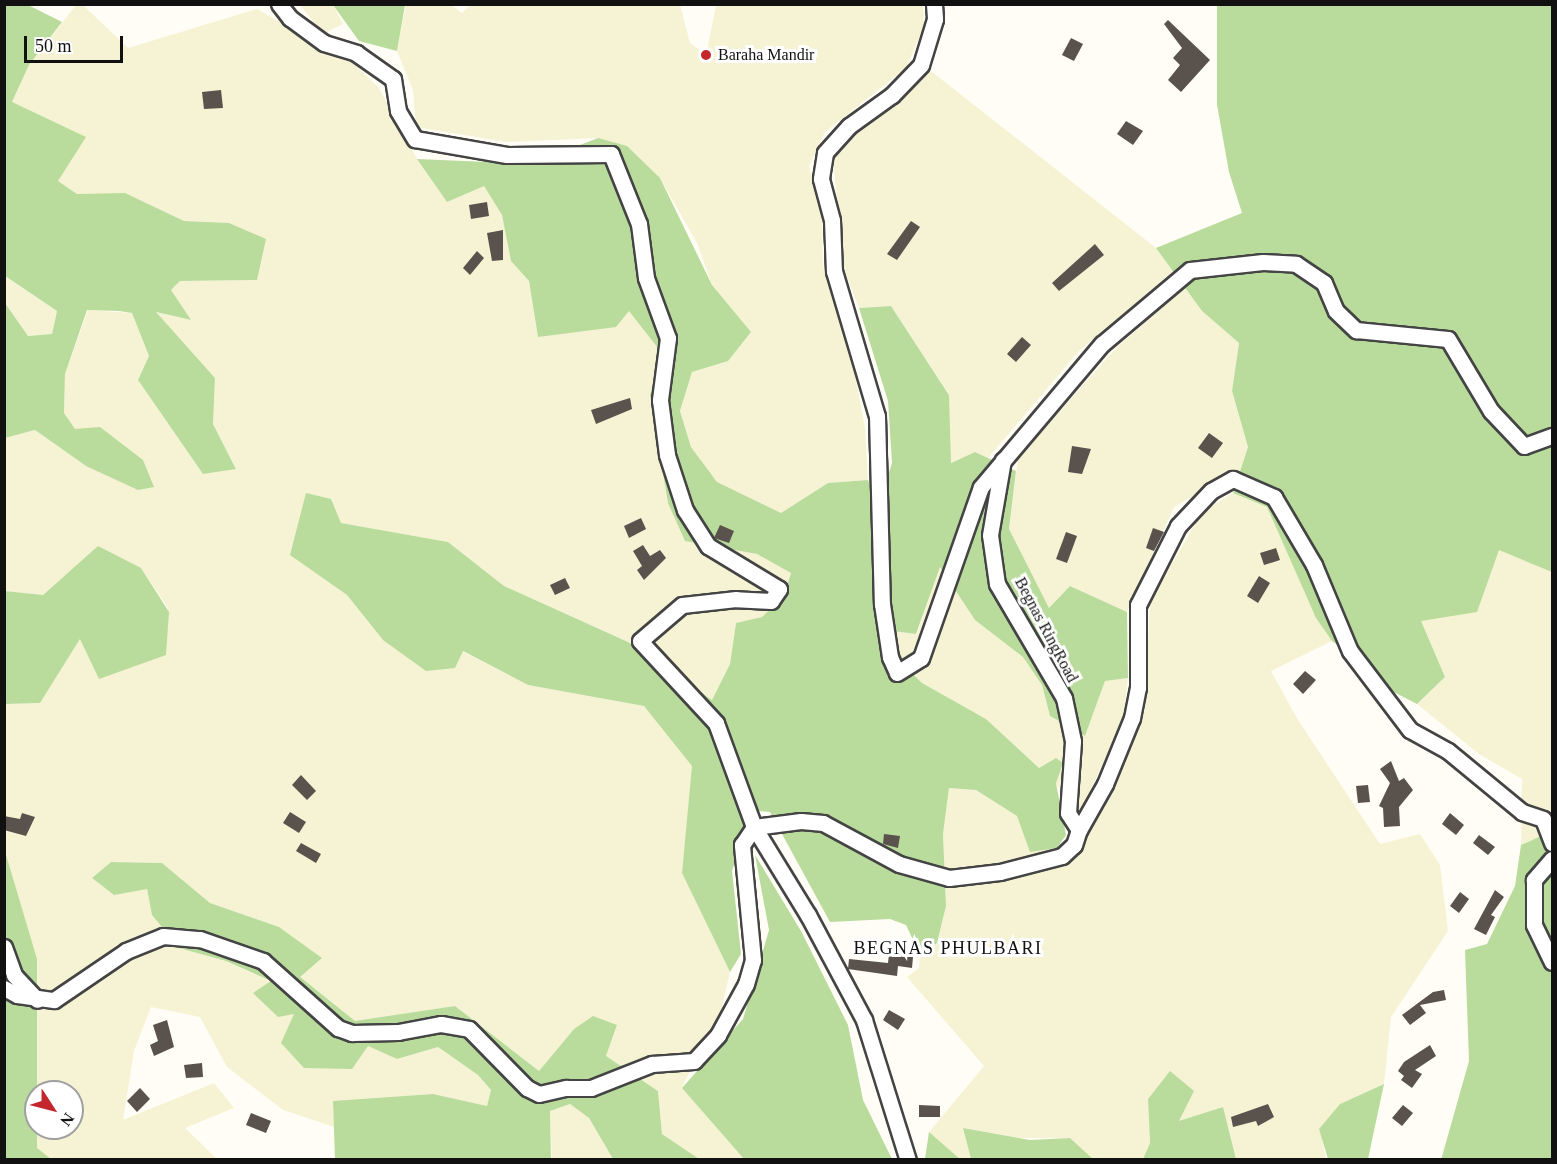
<!DOCTYPE html>
<style>
body{margin:0}
#map{position:relative;width:1557px;height:1164px;overflow:hidden;background:#fffdf5;font-family:Georgia,serif}
div>[style]{position:absolute}
.farmland>*{inset:0;background:#f6f3d4}
.forest>*{inset:0;background:#b9dc9c}
.building>*{inset:0;background:#5a524d}
.roads{filter:drop-shadow(2px 0 #444) drop-shadow(-2px 0 #444) drop-shadow(0 2px #444) drop-shadow(0 -2px #444)}
.minor>*{height:15px;margin:-7.5px;padding:0 7.5px;transform-origin:7.5px;border-radius:7.5px;background:#fff}
.dots>*{width:16px;height:16px;translate:-50% -50%;box-sizing:border-box;border:3px solid #fff;border-radius:50%}
span{translate:-50% -50%;white-space:nowrap;text-align:center;line-height:1.15;-webkit-text-stroke:6px #fff;paint-order:stroke}
.poi-label{font-size:16px;color:#111}
.left{translate:0 -50%;text-align:left}
.street-label{font-size:16px;color:#111}
.neighbourhood-label{font-size:18px;color:#111;letter-spacing:1.5px}
.frame{position:absolute;inset:0;border:6px solid #111;pointer-events:none}
.north{position:absolute;left:24px;top:1080px;width:60px;height:60px;box-sizing:border-box;background:#fff;border:2px solid #a0a0a0;border-radius:50%;rotate:126deg;font-size:16px;font-weight:700;line-height:24px;text-align:center;color:#111}
.north::after{content:'';display:block;margin:auto;width:21px;height:27px;background:#c4262e;clip-path:polygon(50% 0,100% 100%,50% 72%,0 100%)}
.scale{position:absolute;left:24px;top:36px;width:99px;height:27px;box-sizing:border-box;border:3px solid #111;border-top:0;padding-left:8px;font-size:18px;line-height:21px;white-space:nowrap;color:#111;-webkit-text-stroke:4px #fff;paint-order:stroke}
</style>
<div id="map">
<div class="farmland">
<div style="clip-path:polygon(471px 4px,680px 5px,690px 43px,706px 55px,716px 5px,923px 5px,924px 26px,906px 68px,825px 132px,809px 166px,822px 218px,823px 266px,854px 368px,865px 428px,868px 480px,828px 483px,781px 513px,717px 482px,691px 447px,680px 411px,692px 372px,728px 361px,750px 332px,712px 285px,697px 243px,660px 178px,598px 138px,506px 142px,416px 127px,413px 90px,397px 51px,406px 5px,451px 5px,462px 13px)"></div>
<div style="clip-path:polygon(76px 5px,83px 5px,128px 48px,257px 9px,352px 62px,379px 88px,417px 159px,447px 202px,484px 185px,502px 215px,511px 261px,529px 281px,538px 337px,629px 310px,661px 352px,685px 540px,757px 554px,791px 572px,784px 596px,762px 618px,736px 623px,730px 664px,712px 700px,628px 642px,504px 586px,448px 542px,341px 523px,290px 554px,347px 595px,383px 640px,462px 651px,528px 685px,644px 706px,693px 766px,682px 873px,730px 972px,721px 1011px,682px 1087px,744px 1159px,698px 1159px,662px 1134px,658px 1091px,606px 1056px,617px 1026px,574px 1029px,539px 1071px,455px 1006px,355px 1022px,299px 977px,321px 958px,279px 927px,210px 903px,162px 863px,111px 862px,92px 878px,114px 895px,147px 888px,152px 915px,179px 948px,226px 961px,272px 982px,253px 993px,397px 1059px,438px 1047px,478px 1075px,491px 1090px,487px 1106px,433px 1094px,333px 1102px,334px 1127px,283px 1110px,227px 1067px,200px 1017px,151px 1007px,134px 1051px,123px 1120px,214px 1083px,234px 1108px,185px 1128px,217px 1159px,51px 1159px,37px 1149px,37px 1128px,72px 1128px,72px 1092px,37px 1092px,35px 1022px,5px 873px,4px 704px,40px 703px,80px 639px,166px 655px,168px 608px,141px 568px,64px 576px,43px 595px,5px 591px,5px 438px,35px 430px,86px 466px,75px 429px,64px 413px,65px 374px,88px 310px,132px 313px,149px 356px,138px 380px,203px 474px,236px 468px,213px 424px,215px 378px,155px 312px,190px 320px,171px 290px,180px 281px,257px 280px,229px 223px,184px 221px,125px 194px,77px 194px,58px 181px,12px 103px,29px 65px)"></div>
<div style="clip-path:polygon(300px 5px,333px 5px,343px 24px,323px 34px)"></div>
<div style="clip-path:polygon(931px 71px,1156px 248px,1173px 271px,1079px 351px,988px 458px,975px 452px,950px 463px,949px 394px,891px 306px,859px 308px,844px 269px,833px 160px,861px 128px)"></div>
<div style="clip-path:polygon(4px 276px,57px 311px,52px 334px,28px 336px,5px 303px)"></div>
<div style="clip-path:polygon(1185px 288px,1202px 311px,1239px 343px,1232px 391px,1248px 447px,1241px 469px,1174px 507px,1127px 612px,1070px 586px,1049px 608px,1009px 529px,1018px 458px,1117px 347px)"></div>
<div style="clip-path:polygon(1233px 493px,1267px 507px,1316px 617px,1332px 641px,1271px 671px,1298px 720px,1380px 844px,1420px 834px,1440px 865px,1448px 931px,1391px 1017px,1384px 1084px,1340px 1104px,1320px 1129px,1326px 1159px,1236px 1159px,1223px 1107px,1178px 1122px,1148px 1099px,1150px 1143px,1143px 1159px,1093px 1159px,1070px 1138px,1022px 1138px,963px 1128px,971px 1159px,960px 1159px,929px 1132px,984px 1066px,907px 977px,919px 968px,920px 955px,937px 943px,946px 906px,943px 834px,949px 788px,976px 790px,1017px 816px,1031px 852px,1057px 848px,1101px 813px,1145px 711px,1150px 602px,1202px 512px)"></div>
<div style="clip-path:polygon(1499px 549px,1552px 572px,1552px 831px,1521px 845px,1522px 779px,1479px 754px,1417px 704px,1445px 677px,1420px 621px,1490px 570px)"></div>
<div style="clip-path:polygon(940px 566px,975px 620px,1023px 657px,1042px 685px,1050px 716px,1085px 736px,1105px 681px,1128px 678px,1123px 721px,1080px 812px,1055px 783px,1056px 758px,1039px 768px,986px 719px,922px 683px,896px 658px,893px 631px,917px 634px)"></div>
<div style="clip-path:polygon(570px 1104px,589px 1118px,613px 1159px,552px 1159px,550px 1111px)"></div>
</div>
<div class="forest">
<div style="clip-path:polygon(5px 4px,28px 5px,62px 22px,29px 65px,12px 102px,86px 137px,58px 181px,77px 194px,125px 193px,184px 221px,229px 223px,266px 239px,257px 280px,180px 281px,171px 290px,191px 320px,156px 312px,215px 378px,213px 424px,236px 469px,203px 474px,138px 380px,149px 356px,132px 313px,119px 311px,87px 310px,65px 374px,64px 413px,75px 429px,100px 427px,143px 460px,154px 487px,138px 490px,86px 466px,35px 430px,5px 438px,5px 303px,28px 336px,52px 334px,57px 311px,5px 276px)"></div>
<div style="clip-path:polygon(333px 5px,405px 5px,397px 51px,359px 41px)"></div>
<div style="clip-path:polygon(1217px 5px,1552px 5px,1552px 572px,1499px 550px,1477px 612px,1421px 621px,1445px 677px,1417px 704px,1384px 687px,1367px 667px,1332px 641px,1316px 618px,1267px 507px,1233px 493px,1248px 447px,1232px 391px,1239px 343px,1202px 311px,1156px 248px,1242px 213px,1229px 172px,1217px 105px)"></div>
<div style="clip-path:polygon(598px 138px,627px 146px,660px 178px,712px 285px,751px 332px,728px 361px,692px 372px,680px 411px,691px 447px,717px 482px,781px 513px,828px 483px,868px 480px,877px 510px,892px 463px,888px 401px,859px 308px,891px 306px,949px 395px,951px 463px,975px 452px,1016px 471px,1009px 529px,1049px 608px,1070px 586px,1127px 612px,1128px 678px,1105px 681px,1085px 736px,1050px 716px,1042px 685px,1023px 657px,975px 620px,940px 567px,916px 634px,893px 631px,896px 658px,922px 683px,986px 719px,1039px 768px,1056px 758px,1063px 763px,1056px 783px,1066px 835px,1057px 848px,1030px 852px,1017px 816px,976px 790px,949px 788px,943px 834px,946px 906px,937px 943px,920px 955px,906px 925px,890px 919px,830px 922px,770px 812px,750px 810px,732px 871px,741px 954px,730px 972px,682px 873px,692px 766px,644px 706px,528px 685px,463px 651px,455px 668px,426px 671px,383px 640px,347px 595px,290px 555px,306px 493px,331px 499px,341px 523px,448px 542px,504px 586px,628px 642px,712px 700px,730px 664px,736px 623px,762px 617px,784px 596px,791px 573px,757px 554px,685px 541px,668px 503px,650px 395px,661px 352px,629px 311px,616px 327px,538px 337px,529px 281px,511px 261px,502px 215px,484px 186px,447px 202px,417px 159px,531px 164px)"></div>
<div style="clip-path:polygon(98px 546px,141px 568px,169px 612px,166px 655px,99px 679px,80px 639px,40px 703px,5px 704px,5px 591px,43px 595px)"></div>
<div style="clip-path:polygon(1552px 831px,1552px 1159px,1441px 1160px,1469px 1061px,1465px 950px,1487px 944px,1515px 886px,1521px 845px)"></div>
<div style="clip-path:polygon(4px 848px,37px 959px,37px 1148px,51px 1159px,5px 1159px)"></div>
<div style="clip-path:polygon(755px 855px,801px 931px,848px 1025px,863px 1100px,892px 1159px,744px 1159px,682px 1088px,743px 1019px,769px 930px)"></div>
<div style="clip-path:polygon(111px 862px,162px 863px,210px 903px,279px 927px,322px 958px,300px 977px,355px 1021px,455px 1006px,539px 1071px,574px 1029px,593px 1016px,617px 1025px,606px 1056px,658px 1091px,662px 1134px,699px 1159px,613px 1159px,589px 1118px,570px 1104px,550px 1111px,551px 1159px,335px 1159px,333px 1101px,433px 1094px,487px 1106px,491px 1090px,478px 1075px,438px 1047px,397px 1059px,368px 1046px,352px 1069px,304px 1068px,281px 1043px,294px 1014px,278px 1017px,253px 993px,271px 981px,226px 961px,179px 948px,152px 915px,147px 889px,114px 895px,92px 878px)"></div>
<div style="clip-path:polygon(1170px 1071px,1194px 1091px,1179px 1121px,1223px 1107px,1236px 1159px,1143px 1159px,1150px 1143px,1148px 1099px)"></div>
<div style="clip-path:polygon(1384px 1084px,1368px 1159px,1328px 1159px,1319px 1129px,1340px 1104px)"></div>
<div style="clip-path:polygon(963px 1128px,1030px 1140px,1070px 1138px,1093px 1159px,971px 1159px)"></div>
<div style="clip-path:polygon(929px 1132px,960px 1159px,925px 1159px)"></div>
</div>
<div class="building">
<div style="clip-path:polygon(1168px 20px,1210px 60px,1181px 92px,1168px 80px,1180px 65px,1173px 58px,1182px 48px,1164px 24px)"></div>
<div style="clip-path:polygon(1071px 38px,1083px 44px,1074px 61px,1062px 55px)"></div>
<div style="clip-path:polygon(221px 90px,223px 108px,204px 109px,202px 92px)"></div>
<div style="clip-path:polygon(1126px 121px,1143px 131px,1133px 145px,1117px 134px)"></div>
<div style="clip-path:polygon(487px 202px,489px 216px,471px 219px,469px 205px)"></div>
<div style="clip-path:polygon(911px 221px,920px 227px,897px 260px,887px 254px)"></div>
<div style="clip-path:polygon(503px 230px,503px 260px,492px 261px,487px 233px)"></div>
<div style="clip-path:polygon(1095px 244px,1104px 255px,1059px 291px,1052px 283px)"></div>
<div style="clip-path:polygon(477px 251px,484px 258px,470px 275px,463px 268px)"></div>
<div style="clip-path:polygon(1022px 337px,1031px 345px,1016px 362px,1007px 354px)"></div>
<div style="clip-path:polygon(630px 398px,632px 409px,596px 424px,591px 410px)"></div>
<div style="clip-path:polygon(1209px 433px,1223px 443px,1212px 458px,1198px 448px)"></div>
<div style="clip-path:polygon(1072px 446px,1091px 449px,1082px 474px,1068px 472px)"></div>
<div style="clip-path:polygon(641px 518px,646px 529px,629px 538px,624px 526px)"></div>
<div style="clip-path:polygon(720px 525px,734px 531px,729px 543px,714px 538px)"></div>
<div style="clip-path:polygon(1153px 528px,1164px 532px,1154px 551px,1146px 548px)"></div>
<div style="clip-path:polygon(1066px 532px,1077px 536px,1067px 563px,1056px 559px)"></div>
<div style="clip-path:polygon(643px 545px,650px 556px,660px 550px,666px 558px,644px 580px,637px 570px,642px 566px,633px 551px)"></div>
<div style="clip-path:polygon(1276px 548px,1280px 560px,1264px 565px,1260px 553px)"></div>
<div style="clip-path:polygon(1259px 576px,1270px 583px,1258px 603px,1247px 596px)"></div>
<div style="clip-path:polygon(565px 578px,570px 588px,555px 595px,550px 585px)"></div>
<div style="clip-path:polygon(1305px 671px,1316px 680px,1303px 694px,1293px 684px)"></div>
<div style="clip-path:polygon(1391px 761px,1399px 781px,1404px 778px,1413px 790px,1399px 807px,1400px 826px,1384px 827px,1383px 808px,1379px 806px,1390px 783px,1380px 769px)"></div>
<div style="clip-path:polygon(301px 775px,316px 791px,307px 800px,292px 785px)"></div>
<div style="clip-path:polygon(1368px 785px,1370px 802px,1358px 803px,1356px 786px)"></div>
<div style="clip-path:polygon(290px 812px,306px 822px,299px 833px,283px 823px)"></div>
<div style="clip-path:polygon(22px 813px,35px 817px,26px 836px,4px 830px,4px 816px,20px 819px)"></div>
<div style="clip-path:polygon(1450px 813px,1464px 825px,1456px 835px,1442px 824px)"></div>
<div style="clip-path:polygon(884px 834px,900px 836px,898px 848px,883px 844px)"></div>
<div style="clip-path:polygon(1479px 835px,1495px 847px,1488px 855px,1473px 843px)"></div>
<div style="clip-path:polygon(301px 843px,321px 854px,316px 863px,296px 851px)"></div>
<div style="clip-path:polygon(1495px 890px,1504px 897px,1491px 915px,1495px 917px,1486px 935px,1474px 929px)"></div>
<div style="clip-path:polygon(1460px 892px,1469px 899px,1459px 913px,1450px 906px)"></div>
<div style="clip-path:polygon(889px 954px,913px 957px,912px 968px,898px 966px,897px 976px,848px 969px,849px 959px,888px 963px)"></div>
<div style="clip-path:polygon(1444px 990px,1446px 1000px,1420px 1005px,1426px 1013px,1410px 1025px,1402px 1015px,1433px 992px)"></div>
<div style="clip-path:polygon(889px 1010px,905px 1019px,898px 1030px,883px 1020px)"></div>
<div style="clip-path:polygon(167px 1020px,174px 1047px,154px 1056px,150px 1045px,158px 1041px,153px 1025px)"></div>
<div style="clip-path:polygon(1430px 1045px,1436px 1056px,1415px 1070px,1422px 1074px,1412px 1088px,1401px 1080px,1404px 1076px,1398px 1071px,1404px 1062px)"></div>
<div style="clip-path:polygon(202px 1063px,203px 1077px,186px 1078px,184px 1065px)"></div>
<div style="clip-path:polygon(140px 1088px,150px 1099px,137px 1112px,127px 1101px)"></div>
<div style="clip-path:polygon(1268px 1104px,1274px 1117px,1258px 1126px,1256px 1121px,1233px 1127px,1231px 1117px)"></div>
<div style="clip-path:polygon(919px 1105px,940px 1106px,940px 1117px,919px 1117px)"></div>
<div style="clip-path:polygon(1403px 1105px,1413px 1113px,1402px 1126px,1392px 1118px)"></div>
<div style="clip-path:polygon(251px 1113px,271px 1121px,266px 1133px,246px 1125px)"></div>
</div>
<div class="roads">
<div class="minor">
<div style="left:279px;top:4px;width:18px;rotate:52deg"></div>
<div style="left:290px;top:18px;width:42px;rotate:36.3deg"></div>
<div style="left:324px;top:43px;width:34px;rotate:17deg"></div>
<div style="left:356px;top:53px;width:45px;rotate:35.1deg"></div>
<div style="left:393px;top:79px;width:32px;rotate:81deg"></div>
<div style="left:398px;top:111px;width:33px;rotate:59deg"></div>
<div style="left:415px;top:139px;width:93px;rotate:9.9deg"></div>
<div style="left:507px;top:155px;width:104px;rotate:-0.6deg"></div>
<div style="left:611px;top:154px;width:75px;rotate:68.2deg"></div>
<div style="left:639px;top:224px;width:54px;rotate:82.6deg"></div>
<div style="left:646px;top:278px;width:64px;rotate:69.9deg"></div>
<div style="left:668px;top:338px;width:63px;rotate:97.4deg"></div>
<div style="left:660px;top:400px;width:55px;rotate:82.7deg"></div>
<div style="left:667px;top:455px;width:58px;rotate:71.9deg"></div>
<div style="left:685px;top:510px;width:43px;rotate:57.4deg"></div>
<div style="left:708px;top:546px;width:83px;rotate:31.2deg"></div>
<div style="left:779px;top:589px;width:14px;rotate:124deg"></div>
<div style="left:771px;top:601px;width:35px;rotate:-177deg"></div>
<div style="left:736px;top:599px;width:54px;rotate:173.7deg"></div>
<div style="left:682px;top:605px;width:55px;rotate:139.4deg"></div>
<div style="left:640px;top:641px;width:112px;rotate:47.2deg"></div>
<div style="left:716px;top:723px;width:111px;rotate:69.9deg"></div>
<div style="left:754px;top:827px;width:103px;rotate:58.5deg"></div>
<div style="left:808px;top:915px;width:119px;rotate:61.9deg"></div>
<div style="left:864px;top:1020px;width:147px;rotate:72.6deg"></div>
<div style="left:934px;top:4px;width:15px;rotate:86deg"></div>
<div style="left:935px;top:19px;width:48px;rotate:106.9deg"></div>
<div style="left:921px;top:65px;width:42px;rotate:134deg"></div>
<div style="left:892px;top:95px;width:53px;rotate:144.2deg"></div>
<div style="left:849px;top:126px;width:36px;rotate:132deg"></div>
<div style="left:825px;top:153px;width:26px;rotate:99deg"></div>
<div style="left:821px;top:179px;width:42px;rotate:75deg"></div>
<div style="left:832px;top:220px;width:51px;rotate:87.8deg"></div>
<div style="left:834px;top:271px;width:151px;rotate:73.5deg"></div>
<div style="left:877px;top:416px;width:188px;rotate:88.5deg"></div>
<div style="left:882px;top:604px;width:54px;rotate:81.4deg"></div>
<div style="left:890px;top:657px;width:17px;rotate:66deg"></div>
<div style="left:897px;top:673px;width:28px;rotate:-32deg"></div>
<div style="left:921px;top:658px;width:181px;rotate:-70.7deg"></div>
<div style="left:981px;top:487px;width:187px;rotate:-49.8deg"></div>
<div style="left:1102px;top:344px;width:115px;rotate:-40.1deg"></div>
<div style="left:1190px;top:270px;width:73px;rotate:-6.3deg"></div>
<div style="left:1263px;top:262px;width:33px;rotate:3deg"></div>
<div style="left:1296px;top:264px;width:34px;rotate:34deg"></div>
<div style="left:1324px;top:283px;width:30px;rotate:67deg"></div>
<div style="left:1336px;top:311px;width:28px;rotate:44deg"></div>
<div style="left:1356px;top:330px;width:92px;rotate:5.6deg"></div>
<div style="left:1448px;top:339px;width:84px;rotate:59.2deg"></div>
<div style="left:1491px;top:411px;width:48px;rotate:46.7deg"></div>
<div style="left:1524px;top:446px;width:30px;rotate:-20deg"></div>
<div style="left:1079px;top:830px;width:53px;rotate:-60.5deg"></div>
<div style="left:1105px;top:784px;width:71px;rotate:-67.8deg"></div>
<div style="left:1132px;top:718px;width:31px;rotate:-79deg"></div>
<div style="left:1138px;top:688px;width:83px;rotate:-90deg"></div>
<div style="left:1138px;top:605px;width:89px;rotate:-63.1deg"></div>
<div style="left:1178px;top:526px;width:48px;rotate:-46.7deg"></div>
<div style="left:1211px;top:491px;width:25px;rotate:-29deg"></div>
<div style="left:1233px;top:479px;width:45px;rotate:23.7deg"></div>
<div style="left:1274px;top:497px;width:79px;rotate:59.5deg"></div>
<div style="left:1314px;top:565px;width:93px;rotate:67.3deg"></div>
<div style="left:1350px;top:651px;width:99px;rotate:52.8deg"></div>
<div style="left:1410px;top:730px;width:43px;rotate:28.9deg"></div>
<div style="left:1448px;top:751px;width:96px;rotate:39.5deg"></div>
<div style="left:1522px;top:812px;width:22px;rotate:18deg"></div>
<div style="left:1543px;top:819px;width:26px;rotate:69deg"></div>
<div style="left:1552px;top:859px;width:28px;rotate:131deg"></div>
<div style="left:1534px;top:880px;width:45px;rotate:90deg"></div>
<div style="left:1534px;top:925px;width:41px;rotate:64.1deg"></div>
<div style="left:4px;top:947px;width:30px;rotate:70deg"></div>
<div style="left:14px;top:975px;width:34px;rotate:47deg"></div>
<div style="left:4px;top:988px;width:15px;rotate:28deg"></div>
<div style="left:17px;top:995px;width:37px;rotate:8deg"></div>
<div style="left:54px;top:1000px;width:87px;rotate:-34.2deg"></div>
<div style="left:126px;top:951px;width:40px;rotate:-22deg"></div>
<div style="left:163px;top:936px;width:37px;rotate:5deg"></div>
<div style="left:200px;top:939px;width:67px;rotate:19.2deg"></div>
<div style="left:263px;top:961px;width:101px;rotate:41.8deg"></div>
<div style="left:338px;top:1028px;width:15px;rotate:20deg"></div>
<div style="left:352px;top:1033px;width:46px;rotate:-1.2deg"></div>
<div style="left:398px;top:1032px;width:44px;rotate:-10.5deg"></div>
<div style="left:441px;top:1024px;width:28px;rotate:10deg"></div>
<div style="left:469px;top:1029px;width:83px;rotate:45.5deg"></div>
<div style="left:527px;top:1088px;width:13px;rotate:27deg"></div>
<div style="left:539px;top:1094px;width:28px;rotate:-13deg"></div>
<div style="left:566px;top:1088px;width:25px"></div>
<div style="left:591px;top:1088px;width:66px;rotate:-21.5deg"></div>
<div style="left:652px;top:1064px;width:42px;rotate:-4.1deg"></div>
<div style="left:694px;top:1061px;width:35px;rotate:-47deg"></div>
<div style="left:718px;top:1035px;width:58px;rotate:-61.2deg"></div>
<div style="left:746px;top:984px;width:25px;rotate:-74deg"></div>
<div style="left:753px;top:960px;width:116px;rotate:-95.5deg"></div>
<div style="left:742px;top:845px;width:22px;rotate:-56deg"></div>
<div style="left:754px;top:827px;width:47px;rotate:-7.3deg"></div>
<div style="left:801px;top:821px;width:22px;rotate:5deg"></div>
<div style="left:823px;top:823px;width:86px;rotate:28.3deg"></div>
<div style="left:899px;top:864px;width:52px;rotate:15.6deg"></div>
<div style="left:949px;top:878px;width:51px;rotate:-6.7deg"></div>
<div style="left:1000px;top:872px;width:64px;rotate:-14.5deg"></div>
<div style="left:1062px;top:856px;width:16px;rotate:-43deg"></div>
<div style="left:1074px;top:845px;width:16px;rotate:-72deg"></div>
<div style="left:1079px;top:830px;width:20px;rotate:-123deg"></div>
<div style="left:1068px;top:813px;width:72px;rotate:-86deg"></div>
<div style="left:1073px;top:741px;width:44px;rotate:-101.8deg"></div>
<div style="left:1064px;top:698px;width:132px;rotate:-120.4deg"></div>
<div style="left:997px;top:584px;width:49px;rotate:-98.1deg"></div>
<div style="left:990px;top:535px;width:76px;rotate:-80.2deg"></div>
</div>
</div>
<div class="dots">
<div style="left:706px;top:55px;background:#c4262e"></div>
</div>
<div class="poi-label">
<span class="left" style="left:718px;top:55px">Baraha Mandir</span>
</div>
<div class="street-label">
<span style="left:1046px;top:630px;rotate:62deg">Begnas RingRoad</span>
</div>
<div class="neighbourhood-label">
<span style="left:948px;top:948px">BEGNAS PHULBARI</span>
</div>
<div class="frame"></div>
<div class="north">N</div>
<div class="scale">50 m</div>
</div>
